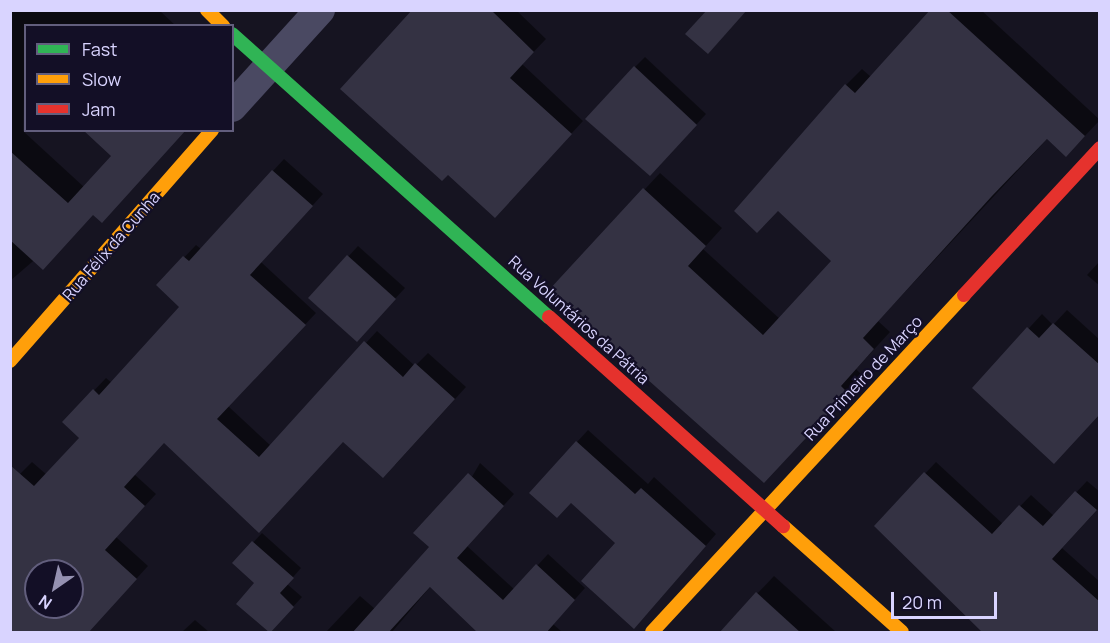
<!DOCTYPE html>
<meta charset="utf-8">
<style>
body{margin:0}
#map{position:relative;width:1110px;height:643px;overflow:hidden;background:#161421;font-family:Manrope,sans-serif}
div>[style]{position:absolute}
.shadow>*{inset:0;background:#0007}
.building>*{inset:0;background:#343243}
.street>*{height:30px;margin:-15px;padding:0 15px;transform-origin:15px;border-radius:15px;background:#4a4962}
.fast>*{height:14px;margin:-7px;padding:0 7px;transform-origin:7px;border-radius:7px;background:#30b455}
.slow>*{height:14px;margin:-7px;padding:0 7px;transform-origin:7px;border-radius:7px;background:#ff9f0a}
.jam>*{height:14px;margin:-7px;padding:0 7px;transform-origin:7px;border-radius:7px;background:#e5322d}
span{translate:-50% -50%;white-space:nowrap;text-align:center;line-height:1.15;-webkit-text-stroke:4.5px #130f26;paint-order:stroke}
.street-label{font-size:16px;color:#d9d4ff}
.frame{position:absolute;inset:0;border:12px solid #d9d4ff;pointer-events:none}
.legend{position:absolute;left:24px;top:24px;width:210px;height:108px;box-sizing:border-box;background:#130f26;border:2px solid #625e7d;margin:0;padding:8px 10px;list-style:none;font-size:18px;color:#d9d4ff}
.legend li{display:flex;align-items:center;gap:12px;height:30px}
.legend b{width:30px;border:2px solid #625e7d}
.north{position:absolute;left:24px;top:559px;width:60px;height:60px;box-sizing:border-box;background:#130f26;border:2px solid #625e7d;border-radius:50%;rotate:214deg;font-size:16px;font-weight:700;line-height:24px;text-align:center;color:#d9d4ff}
.north::after{content:'';display:block;margin:auto;width:21px;height:27px;background:#9591b1;clip-path:polygon(50% 0,100% 100%,50% 72%,0 100%)}
.scale{position:absolute;left:891px;top:592px;width:106px;height:27px;box-sizing:border-box;border:3px solid #d9d4ff;border-top:0;padding-left:8px;font-size:18px;line-height:21px;white-space:nowrap;color:#d9d4ff;-webkit-text-stroke:4px #130f26;paint-order:stroke}
</style>
<div id="map">
<div class="shadow">
<div style="clip-path:polygon(10px 10px,159px 10px,176px 26px,26px 26px,23px 131px,84px 187px,185px 130px,10px 281px)"></div>
<div style="clip-path:polygon(414px 10px,516px 10px,546px 39px,522px 64px,583px 121px,507px 203px)"></div>
<div style="clip-path:polygon(932px 10px,981px 10px,1100px 120px,1082px 139px,1048px 138px,878px 321px,890px 332px,856px 369px,863px 376px,780px 465px,550px 291px,660px 173px,722px 228px,703px 249px,780px 319px,834px 261px,778px 209px,736px 211px,846px 85px,862px 69px,871px 77px)"></div>
<div style="clip-path:polygon(645px 57px,706px 114px,660px 164px,635px 67px)"></div>
<div style="clip-path:polygon(evenodd,284px 159px,323px 194px,261px 262px,316px 313px,228px 406px,271px 446px,377px 331px,415px 366px,428px 353px,466px 387px,395px 465px,343px 440px,271px 520px,164px 441px,134px 474px,156px 494px,116px 537px,148px 566px,106px 612px,10px 632px,10px 484px,32px 462px,47px 475px,81px 438px,64px 422px,106px 378px,112px 383px,181px 306px,158px 285px,196px 245px,201px 249px,284px 159px,36px 571px,72px 571px,72px 607px,36px 607px,36px 571px)"></div>
<div style="clip-path:polygon(358px 246px,405px 288px,366px 330px,310px 298px)"></div>
<div style="clip-path:polygon(1100px 261px,1100px 286px,1087px 275px)"></div>
<div style="clip-path:polygon(1067px 310px,1100px 340px,1100px 413px,974px 388px,1042px 314px,1053px 325px)"></div>
<div style="clip-path:polygon(588px 430px,648px 484px,654px 477px,716px 534px,645px 616px,577px 442px)"></div>
<div style="clip-path:polygon(936px 462px,1003px 524px,1031px 495px,1054px 516px,1087px 481px,1100px 492px,1100px 507px,1062px 548px,1100px 582px,1100px 632px,876px 526px)"></div>
<div style="clip-path:polygon(480px 463px,514px 494px,467px 546px,515px 590px,548px 554px,585px 588px,553px 624px,562px 632px,481px 632px,431px 586px,392px 632px,326px 632px,360px 596px,375px 609px,431px 547px)"></div>
<div style="clip-path:polygon(262px 533px,301px 568px,287px 584px,302px 597px,278px 623px,256px 583px,234px 563px)"></div>
<div style="clip-path:polygon(774px 576px,836px 632px,721px 632px)"></div>
<div style="clip-path:polygon(195px 620px,209px 632px,182px 632px)"></div>
</div>
<div class="building">
<div style="clip-path:polygon(412px 10px,491px 10px,534px 52px,510px 78px,572px 134px,495px 218px,448px 175px,442px 181px,340px 89px)"></div>
<div style="clip-path:polygon(707px 10px,747px 10px,708px 54px,685px 34px)"></div>
<div style="clip-path:polygon(930px 10px,947px 10px,1085px 136px,1066px 157px,1047px 139px,992px 196px,863px 338px,874px 349px,841px 386px,848px 393px,764px 483px,548px 291px,643px 188px,706px 246px,688px 266px,763px 335px,831px 261px,778px 211px,757px 233px,734px 211px,845px 84px,855px 93px)"></div>
<div style="clip-path:polygon(634px 66px,697px 125px,650px 176px,585px 119px)"></div>
<div style="clip-path:polygon(83px 130px,186px 130px,102px 223px,93px 215px,43px 270px,10px 240px,10px 151px,68px 203px,111px 156px)"></div>
<div style="clip-path:polygon(evenodd,272px 170px,313px 206px,250px 275px,306px 325px,217px 419px,259px 457px,364px 341px,403px 377px,415px 363px,455px 399px,383px 478px,343px 442px,259px 533px,164px 443px,124px 487px,145px 506px,105px 550px,137px 579px,88px 633px,10px 633px,10px 465px,34px 486px,79px 438px,62px 422px,93px 389px,99px 395px,179px 307px,156px 285px,183px 256px,189px 261px,272px 170px,36px 571px,72px 571px,72px 607px,36px 607px,36px 571px)"></div>
<div style="clip-path:polygon(347px 255px,396px 299px,357px 342px,308px 298px)"></div>
<div style="clip-path:polygon(1053px 323px,1100px 365px,1100px 414px,1054px 464px,972px 388px,1027px 327px,1039px 338px)"></div>
<div style="clip-path:polygon(576px 441px,635px 494px,641px 488px,706px 546px,634px 629px,581px 581px,615px 543px,571px 503px,557px 518px,529px 493px)"></div>
<div style="clip-path:polygon(924px 472px,992px 534px,1019px 505px,1043px 526px,1075px 491px,1097px 510px,1052px 559px,1100px 602px,1100px 633px,983px 633px,874px 526px)"></div>
<div style="clip-path:polygon(468px 473px,504px 506px,457px 558px,503px 600px,536px 564px,575px 600px,546px 633px,478px 633px,430px 587px,388px 633px,352px 633px,429px 547px,413px 533px)"></div>
<div style="clip-path:polygon(252px 541px,294px 578px,280px 593px,294px 607px,270px 633px,236px 604px,254px 583px,232px 563px)"></div>
<div style="clip-path:polygon(756px 592px,801px 633px,719px 633px)"></div>
</div>
<div class="street">
<div style="left:232px;top:107px;width:131px;rotate:-47.8deg"></div>
</div>
<div class="fast">
<div style="left:232px;top:34px;width:425px;rotate:41.8deg"></div>
</div>
<div class="slow">
<div style="left:207px;top:10px;width:23px;rotate:45deg"></div>
<div style="left:10px;top:361px;width:307px;rotate:-48.8deg"></div>
<div style="left:783px;top:526px;width:159px;rotate:41.7deg"></div>
<div style="left:652px;top:632px;width:459px;rotate:-47.2deg"></div>
</div>
<div class="jam">
<div style="left:964px;top:295px;width:200px;rotate:-47.2deg"></div>
<div style="left:549px;top:317px;width:314px;rotate:41.8deg"></div>
</div>
<div class="street-label">
<span style="left:111px;top:246px;rotate:-49deg">Rua Félix da Cunha</span>
<span style="left:579px;top:320px;rotate:42deg">Rua Voluntários da Pátria</span>
<span style="left:863px;top:378px;rotate:-47deg">Rua Primeiro de Março</span>
</div>
<div class="frame"></div>
<ul class="legend">
<li><b style="height:8px;background:#30b455"></b>Fast</li>
<li><b style="height:8px;background:#ff9f0a"></b>Slow</li>
<li><b style="height:8px;background:#e5322d"></b>Jam</li>
</ul>
<div class="north">N</div>
<div class="scale">20 m</div>
</div>
